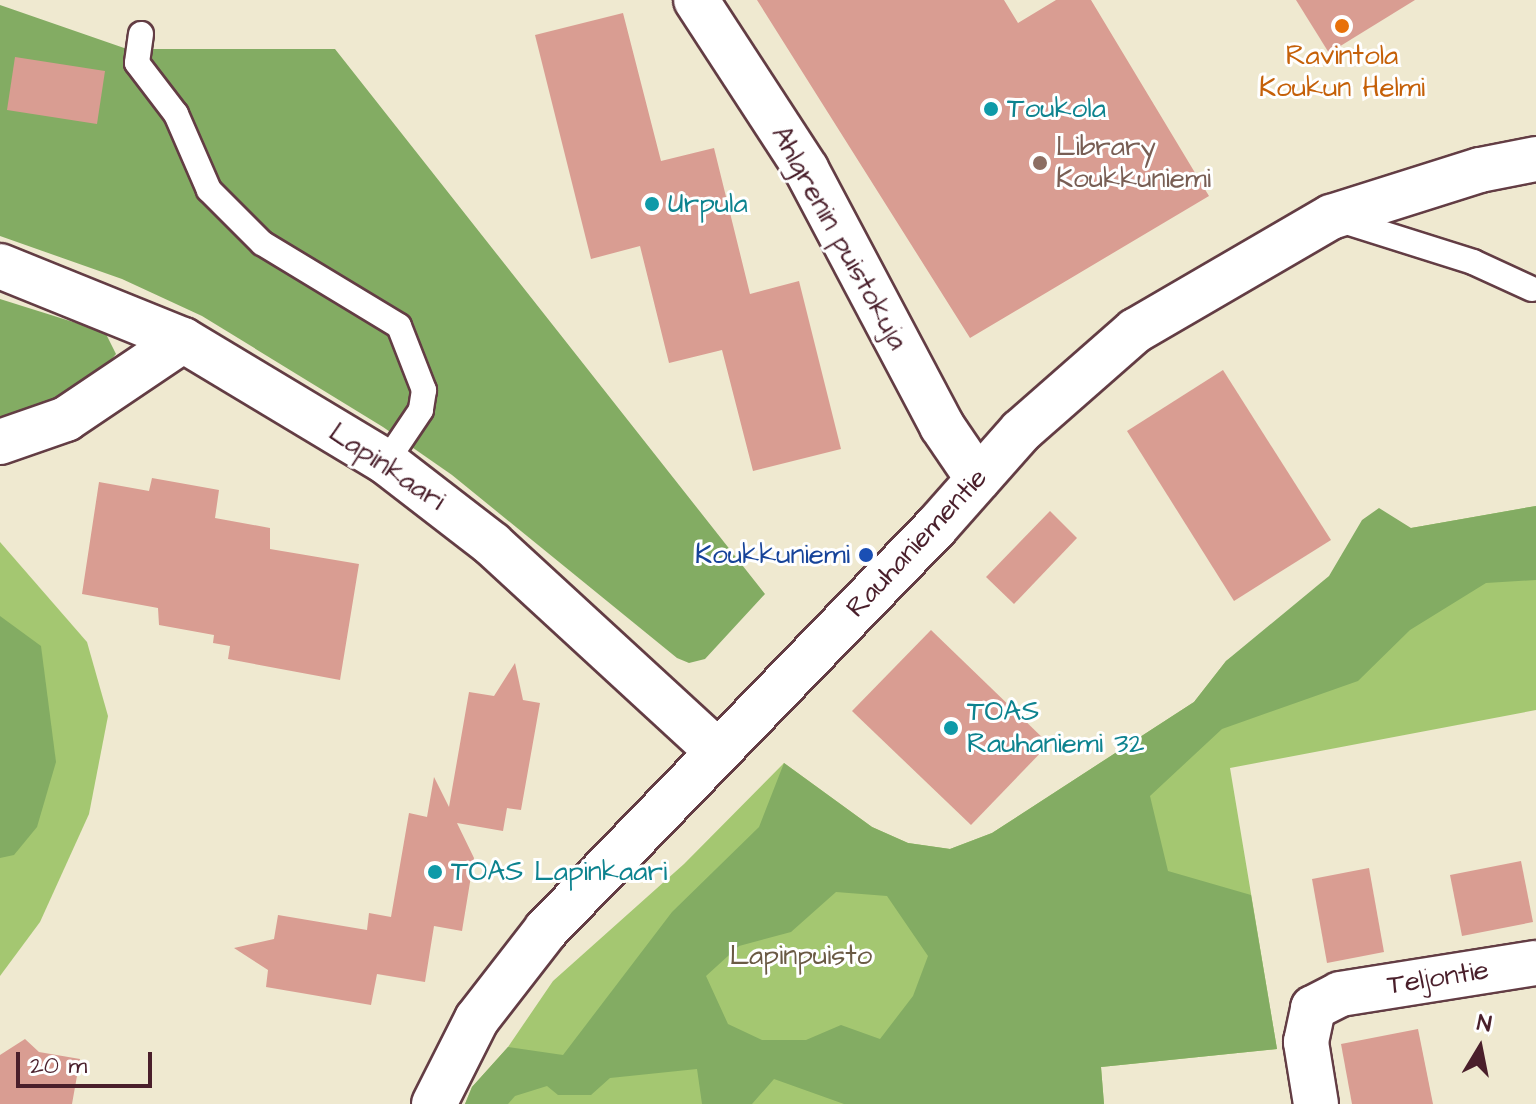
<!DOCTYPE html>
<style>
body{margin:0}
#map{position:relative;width:1536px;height:1104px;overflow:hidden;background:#efe9d0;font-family:"Architects Daughter",sans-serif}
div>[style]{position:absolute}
.green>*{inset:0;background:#a4c771}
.forest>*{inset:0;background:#83ac63}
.building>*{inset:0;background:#d99d92}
.roads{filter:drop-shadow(2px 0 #633d44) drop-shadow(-2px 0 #633d44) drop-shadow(0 2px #633d44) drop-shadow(0 -2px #633d44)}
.service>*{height:24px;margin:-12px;padding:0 12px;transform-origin:12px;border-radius:12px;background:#fff}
.minor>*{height:44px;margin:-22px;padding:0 22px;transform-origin:22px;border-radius:22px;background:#fff}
.tertiary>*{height:44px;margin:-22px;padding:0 22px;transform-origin:22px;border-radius:22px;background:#fff}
.dots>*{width:22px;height:22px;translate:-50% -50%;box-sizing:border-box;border:4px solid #fff;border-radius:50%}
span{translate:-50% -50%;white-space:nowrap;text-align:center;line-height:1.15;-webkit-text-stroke:6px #fff;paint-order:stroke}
.food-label{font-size:28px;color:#c56008}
.culture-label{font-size:28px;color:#0d838f}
.left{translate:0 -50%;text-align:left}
.education-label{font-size:28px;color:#785e54}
.street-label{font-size:28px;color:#4a1f2b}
.transit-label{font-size:28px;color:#164399}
.right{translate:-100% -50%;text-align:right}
.park-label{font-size:28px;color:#6a5a44}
.north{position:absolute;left:1440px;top:1008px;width:80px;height:80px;-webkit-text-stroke:6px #fff;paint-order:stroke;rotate:10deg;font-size:22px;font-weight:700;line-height:32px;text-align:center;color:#4a1f2b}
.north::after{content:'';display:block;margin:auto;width:28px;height:36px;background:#4a1f2b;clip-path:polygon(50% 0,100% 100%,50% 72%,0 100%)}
.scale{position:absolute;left:16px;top:1052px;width:136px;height:36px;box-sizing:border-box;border:4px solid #4a1f2b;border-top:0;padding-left:10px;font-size:24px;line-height:28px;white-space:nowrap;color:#4a1f2b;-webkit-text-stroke:6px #fff;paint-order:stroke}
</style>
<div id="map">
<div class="green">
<div style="clip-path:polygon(1536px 506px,1536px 710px,1230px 768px,1277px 1049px,1101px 1067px,1104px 1104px,465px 1104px,472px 1087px,508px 1047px,553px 981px,684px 864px,784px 763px,872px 827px,908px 843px,950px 849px,992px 833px,1194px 702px,1226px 661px,1411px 528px)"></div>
<div style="clip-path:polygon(0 542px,87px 642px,108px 716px,89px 814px,40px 922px,0 976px)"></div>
</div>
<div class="forest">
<div style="clip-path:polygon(0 5px,127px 49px,335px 49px,765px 594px,705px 659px,689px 663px,677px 658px,452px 475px,383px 427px,202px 316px,122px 279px,0 236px)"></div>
<div style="clip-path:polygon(0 299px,105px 332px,116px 354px,95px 379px,0 424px)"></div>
<div style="clip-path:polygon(evenodd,1536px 506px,1536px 580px,1486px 583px,1410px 630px,1358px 681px,1222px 729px,1150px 796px,1168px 871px,1251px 895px,1277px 1049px,1101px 1067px,1104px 1104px,844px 1104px,774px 1079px,752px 1104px,702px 1104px,697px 1069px,610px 1078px,591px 1095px,558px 1095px,547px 1086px,515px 1096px,508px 1104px,465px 1104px,472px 1087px,508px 1047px,563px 1055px,672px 912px,759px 827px,784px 763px,872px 827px,908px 843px,950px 849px,992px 833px,1194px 702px,1226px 661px,1329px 576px,1362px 520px,1379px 508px,1411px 528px,1536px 506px,836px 892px,887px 896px,928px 956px,913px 996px,880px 1039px,841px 1025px,806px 1040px,762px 1040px,728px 1024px,706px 976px,739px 946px,791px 932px,836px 892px)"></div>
<div style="clip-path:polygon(0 616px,41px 646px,56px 762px,37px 827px,14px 855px,0 858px)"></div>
</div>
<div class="building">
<div style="clip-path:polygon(757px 0,1004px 0,1018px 23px,1056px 0,1091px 0,1209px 196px,970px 338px)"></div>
<div style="clip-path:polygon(1296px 0,1415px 0,1329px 53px)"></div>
<div style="clip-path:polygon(623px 13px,661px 161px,714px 148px,750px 294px,799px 281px,841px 449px,753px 471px,722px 350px,669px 363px,640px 246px,591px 259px,535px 35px)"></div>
<div style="clip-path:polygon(15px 57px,105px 71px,97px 124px,7px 110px)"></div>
<div style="clip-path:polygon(1223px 370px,1331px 540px,1234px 601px,1127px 431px)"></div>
<div style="clip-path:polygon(152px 478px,219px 490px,215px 518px,270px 528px,270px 549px,359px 564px,340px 680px,228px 659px,230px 646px,213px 643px,214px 635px,159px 625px,158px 608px,82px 594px,99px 482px,149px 491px)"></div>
<div style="clip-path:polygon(1050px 511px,1077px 538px,1014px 604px,986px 577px)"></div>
<div style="clip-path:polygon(931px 630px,1049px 744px,971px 825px,852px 711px)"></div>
<div style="clip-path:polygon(515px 663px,523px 700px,540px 703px,521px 810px,507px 808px,503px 831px,457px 823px,474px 858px,462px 931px,434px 926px,425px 982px,377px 974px,371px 1005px,266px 987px,268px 970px,234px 948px,274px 939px,278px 915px,367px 930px,369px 913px,391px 917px,409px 813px,427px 817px,434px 777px,449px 807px,469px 692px,494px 696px)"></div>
<div style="clip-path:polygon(1521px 861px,1533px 922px,1462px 936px,1450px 875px)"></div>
<div style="clip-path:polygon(1369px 868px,1384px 952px,1327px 963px,1312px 879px)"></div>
<div style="clip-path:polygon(1418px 1029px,1433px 1104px,1352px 1104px,1341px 1044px)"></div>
<div style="clip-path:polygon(25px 1039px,39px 1052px,80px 1059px,72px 1104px,0 1104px,0 1055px)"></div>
</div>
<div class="roads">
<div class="service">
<div style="left:141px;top:34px;width:29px;rotate:98deg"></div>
<div style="left:137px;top:63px;width:64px;rotate:52.6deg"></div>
<div style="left:176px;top:114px;width:83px;rotate:66.5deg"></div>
<div style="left:209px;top:190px;width:75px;rotate:45deg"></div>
<div style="left:262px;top:243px;width:160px;rotate:31.2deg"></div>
<div style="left:399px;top:326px;width:69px;rotate:68.7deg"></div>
<div style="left:424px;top:390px;width:20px;rotate:99deg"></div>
<div style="left:421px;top:410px;width:63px;rotate:123.9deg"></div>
<div style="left:1337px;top:219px;width:143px;rotate:17.5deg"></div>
<div style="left:1473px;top:262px;width:65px;rotate:24.6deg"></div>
</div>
<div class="minor">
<div style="left:696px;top:0;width:202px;rotate:56.9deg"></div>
<div style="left:806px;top:169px;width:291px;rotate:62.1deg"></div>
<div style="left:942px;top:426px;width:64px;rotate:55.8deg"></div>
<div style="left:0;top:266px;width:197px;rotate:22deg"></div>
<div style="left:183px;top:340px;width:237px;rotate:31deg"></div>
<div style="left:386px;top:462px;width:134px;rotate:37.7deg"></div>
<div style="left:492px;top:544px;width:307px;rotate:42.6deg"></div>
<div style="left:0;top:442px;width:70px;rotate:-19.2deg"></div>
<div style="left:66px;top:419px;width:141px;rotate:-34deg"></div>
<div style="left:1316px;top:1104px;width:63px;rotate:-99.2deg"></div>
<div style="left:1306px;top:1042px;width:35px;rotate:-78deg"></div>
<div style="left:1313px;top:1008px;width:30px;rotate:-27deg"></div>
<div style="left:1340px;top:994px;width:198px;rotate:-9deg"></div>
</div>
<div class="tertiary">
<div style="left:434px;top:1104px;width:95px;rotate:-63.2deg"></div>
<div style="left:477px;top:1019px;width:113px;rotate:-52.2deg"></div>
<div style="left:546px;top:930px;width:561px;rotate:-45.94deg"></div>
<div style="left:936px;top:527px;width:128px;rotate:-48.5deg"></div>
<div style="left:1021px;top:431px;width:152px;rotate:-41.3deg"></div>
<div style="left:1135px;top:331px;width:227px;rotate:-30.2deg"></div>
<div style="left:1331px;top:217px;width:156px;rotate:-17.5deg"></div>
<div style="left:1480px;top:170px;width:57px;rotate:-11.1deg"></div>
</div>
</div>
<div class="dots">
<div style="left:1342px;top:26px;background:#e8710a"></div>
<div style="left:991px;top:109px;background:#0f9aa8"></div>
<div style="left:1040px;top:163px;background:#8d6e63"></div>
<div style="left:652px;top:204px;background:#0f9aa8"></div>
<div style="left:866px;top:555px;background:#1a4fb4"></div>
<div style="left:951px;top:728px;background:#0f9aa8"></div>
<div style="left:435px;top:872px;background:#0f9aa8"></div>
</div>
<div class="food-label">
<span style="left:1342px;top:72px">Ravintola<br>Koukun Helmi</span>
</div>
<div class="culture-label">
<span class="left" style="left:1007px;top:109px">Toukola</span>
<span class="left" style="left:668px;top:204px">Urpula</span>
<span class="left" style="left:967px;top:728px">TOAS<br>Rauhaniemi 32</span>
<span class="left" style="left:451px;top:872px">TOAS Lapinkaari</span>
</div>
<div class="education-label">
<span class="left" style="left:1056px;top:163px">Library<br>Koukkuniemi</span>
</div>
<div class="street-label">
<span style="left:839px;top:238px;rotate:61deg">Ahlgrenin puistokuja</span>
<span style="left:387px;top:467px;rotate:34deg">Lapinkaari</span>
<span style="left:917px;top:543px;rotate:-47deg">Rauhaniementie</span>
<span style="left:1438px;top:978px;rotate:-9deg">Teljontie</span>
</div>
<div class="transit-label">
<span class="right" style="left:850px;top:555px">Koukkuniemi</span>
</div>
<div class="park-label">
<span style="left:801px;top:956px">Lapinpuisto</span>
</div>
<div class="north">N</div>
<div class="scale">20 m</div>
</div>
